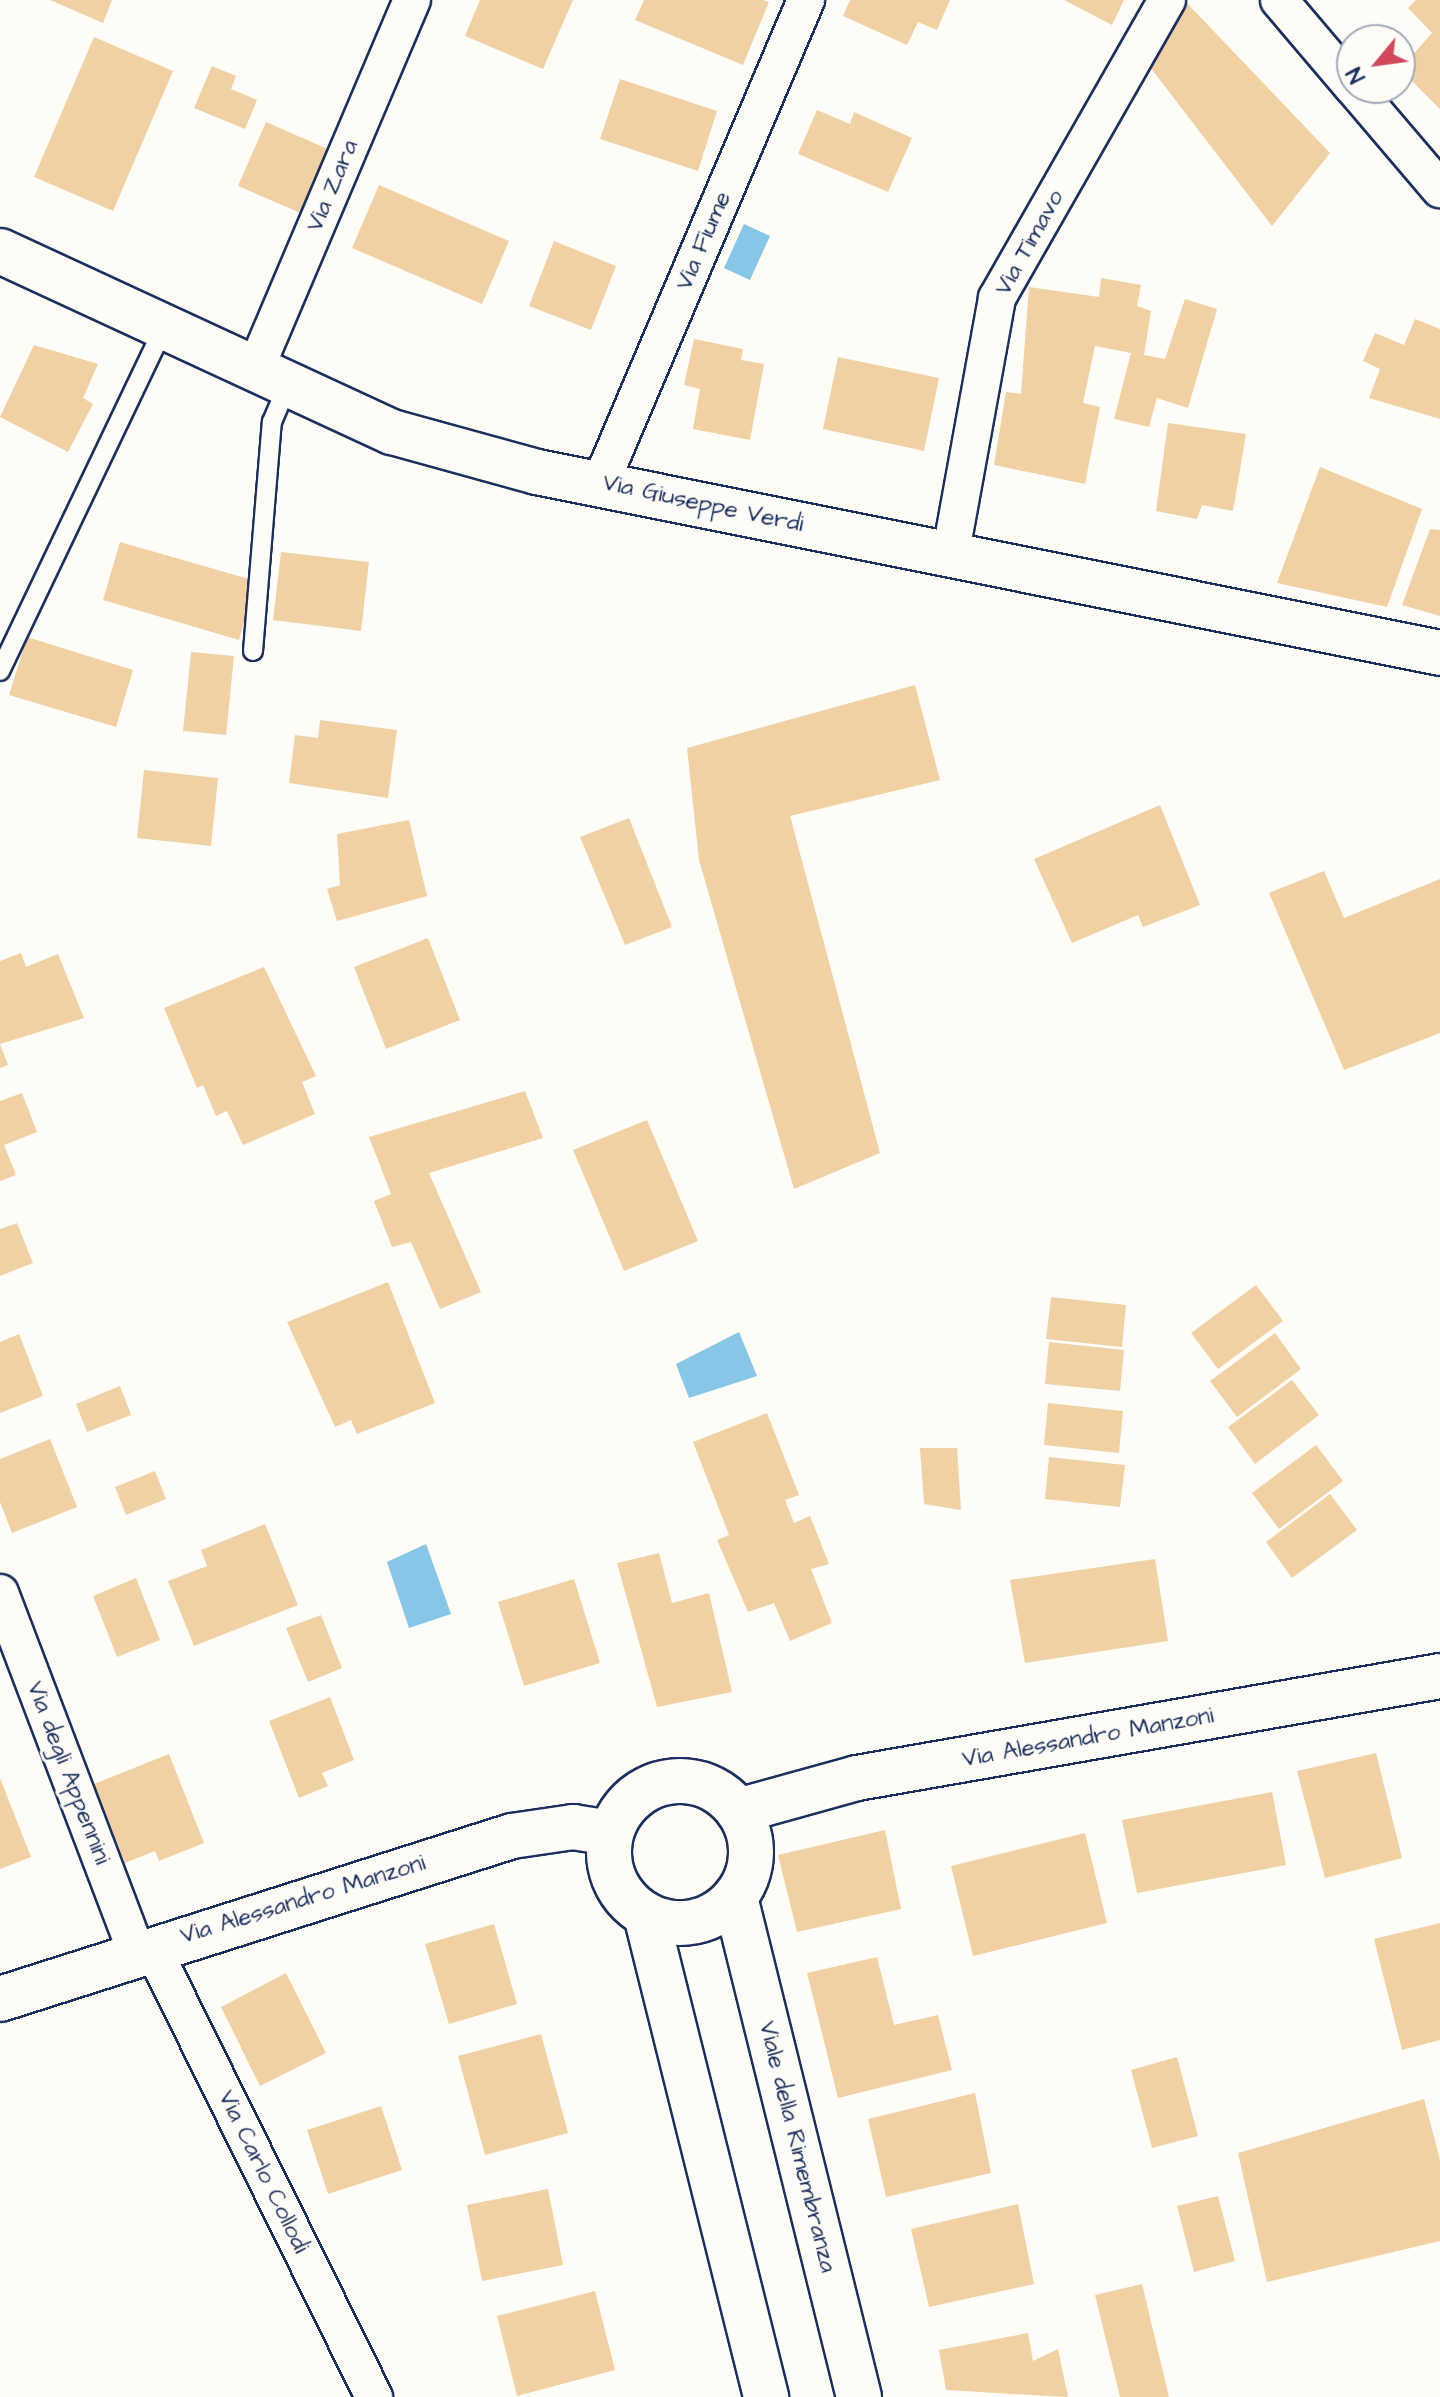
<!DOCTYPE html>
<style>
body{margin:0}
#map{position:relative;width:1440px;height:2397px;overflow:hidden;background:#fdfcf7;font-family:"Architects Daughter",sans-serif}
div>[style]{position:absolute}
.water>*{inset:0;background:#87c6e7}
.building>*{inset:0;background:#f1d1a3}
.roads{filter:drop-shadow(2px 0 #1b2f5e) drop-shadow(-2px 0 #1b2f5e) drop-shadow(0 2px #1b2f5e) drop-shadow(0 -2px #1b2f5e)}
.service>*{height:18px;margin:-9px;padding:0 9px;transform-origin:9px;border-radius:9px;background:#fdfcf7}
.minor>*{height:36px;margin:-18px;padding:0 18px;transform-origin:18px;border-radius:18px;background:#fdfcf7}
.tertiary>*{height:44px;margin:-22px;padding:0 22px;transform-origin:22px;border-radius:22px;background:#fdfcf7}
.tertiary>.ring{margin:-22px;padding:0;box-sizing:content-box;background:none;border:44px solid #fdfcf7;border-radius:50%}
span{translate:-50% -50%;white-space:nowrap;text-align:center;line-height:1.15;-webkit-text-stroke:6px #fdfcf7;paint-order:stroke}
.street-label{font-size:24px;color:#1b2f5e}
.north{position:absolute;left:1336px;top:24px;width:80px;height:80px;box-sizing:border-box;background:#fdfcf7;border:2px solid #a3aaba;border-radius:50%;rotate:241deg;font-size:22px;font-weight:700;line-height:32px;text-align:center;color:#1b2f5e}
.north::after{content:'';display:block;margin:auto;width:28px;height:36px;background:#d1495b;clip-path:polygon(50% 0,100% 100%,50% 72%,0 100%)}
</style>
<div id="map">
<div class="water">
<div style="clip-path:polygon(744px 224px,770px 236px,750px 280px,724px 268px)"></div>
<div style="clip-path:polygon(739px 1332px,757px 1376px,689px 1398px,676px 1364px)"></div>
<div style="clip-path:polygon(426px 1544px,451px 1614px,409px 1628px,387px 1562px)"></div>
</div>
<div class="building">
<div style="clip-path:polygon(50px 0,112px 0,103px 23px)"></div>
<div style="clip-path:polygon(480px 0,573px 0,543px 69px,465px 36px)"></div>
<div style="clip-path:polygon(644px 0,763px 0,769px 2px,743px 65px,635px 20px)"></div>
<div style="clip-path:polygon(850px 0,950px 0,937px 30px,918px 22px,907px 45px,843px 16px)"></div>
<div style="clip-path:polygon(1064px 0,1124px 0,1112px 25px)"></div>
<div style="clip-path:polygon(1184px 0,1330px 153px,1272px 226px,1150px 67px)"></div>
<div style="clip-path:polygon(1416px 0,1440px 0,1440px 109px,1400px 69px,1432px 33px,1408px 8px)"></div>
<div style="clip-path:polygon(94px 37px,173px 71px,113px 211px,34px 177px)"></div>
<div style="clip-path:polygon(212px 66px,236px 76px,231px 89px,257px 100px,245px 129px,194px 108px)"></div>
<div style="clip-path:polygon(620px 79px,717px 111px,698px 171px,600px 139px)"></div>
<div style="clip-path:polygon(817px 110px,850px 124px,854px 112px,912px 138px,888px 192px,798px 154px)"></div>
<div style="clip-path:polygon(266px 122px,330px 150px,303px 214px,238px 186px)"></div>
<div style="clip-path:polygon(379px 185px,509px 241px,482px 304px,352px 248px)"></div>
<div style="clip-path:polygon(554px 241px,616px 266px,591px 330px,529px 306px)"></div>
<div style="clip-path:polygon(1101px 278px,1141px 285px,1137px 306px,1151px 311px,1144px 355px,1165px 359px,1185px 299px,1217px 309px,1188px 408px,1157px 398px,1149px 427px,1114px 419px,1131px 353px,1095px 346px,1083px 403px,1100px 407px,1085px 484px,994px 465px,1006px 392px,1021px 394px,1029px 287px,1099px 297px)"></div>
<div style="clip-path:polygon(1415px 319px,1440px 329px,1440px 419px,1369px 398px,1380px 369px,1363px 361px,1375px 333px,1404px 345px)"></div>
<div style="clip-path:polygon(694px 339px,743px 349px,741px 360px,764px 364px,750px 440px,693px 429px,700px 389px,684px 385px)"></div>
<div style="clip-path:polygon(34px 345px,98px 364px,83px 398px,93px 404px,68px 452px,0 417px)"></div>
<div style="clip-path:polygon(838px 357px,939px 378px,924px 451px,823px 429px)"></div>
<div style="clip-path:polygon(1168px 423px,1246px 434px,1233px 511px,1202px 505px,1197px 519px,1156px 511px)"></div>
<div style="clip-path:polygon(1320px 467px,1422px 509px,1387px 607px,1277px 583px)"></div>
<div style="clip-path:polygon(1430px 529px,1440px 530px,1440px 616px,1402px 605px)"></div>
<div style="clip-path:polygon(120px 542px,256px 581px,239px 640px,103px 600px)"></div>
<div style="clip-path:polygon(281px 552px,369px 562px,361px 631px,273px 620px)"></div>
<div style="clip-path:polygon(27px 637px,133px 670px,116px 727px,9px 695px)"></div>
<div style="clip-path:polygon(191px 652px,234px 656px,226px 735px,183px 731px)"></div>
<div style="clip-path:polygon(915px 685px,940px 780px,790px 816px,880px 1153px,794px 1189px,699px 860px,687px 748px)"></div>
<div style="clip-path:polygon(320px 720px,397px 730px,388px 798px,289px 783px,295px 735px,318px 738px)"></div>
<div style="clip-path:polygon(144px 770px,218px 778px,211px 846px,137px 838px)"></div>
<div style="clip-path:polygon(1160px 805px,1200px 905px,1143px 927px,1138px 915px,1072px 943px,1034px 859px)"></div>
<div style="clip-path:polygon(629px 818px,672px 927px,625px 945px,580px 837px)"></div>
<div style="clip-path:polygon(409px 820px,427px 896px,337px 921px,327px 889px,340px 885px,337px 834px)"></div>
<div style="clip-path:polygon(1324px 871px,1344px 918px,1440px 879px,1440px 1033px,1344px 1070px,1269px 893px)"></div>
<div style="clip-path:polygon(428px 938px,460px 1020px,386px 1049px,354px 967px)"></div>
<div style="clip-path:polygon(21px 953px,26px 967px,58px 954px,84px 1018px,0 1044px,0 961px)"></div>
<div style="clip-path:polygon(264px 967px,316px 1076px,302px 1082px,315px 1114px,243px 1145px,227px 1111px,216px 1116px,203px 1085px,197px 1088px,164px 1008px)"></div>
<div style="clip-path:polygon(0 1044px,8px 1065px,0 1068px)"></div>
<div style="clip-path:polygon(525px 1091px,543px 1138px,429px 1173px,481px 1292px,440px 1309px,411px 1242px,392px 1247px,374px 1201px,391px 1194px,369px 1137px)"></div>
<div style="clip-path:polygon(22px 1093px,37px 1132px,4px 1145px,16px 1175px,0 1181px,0 1101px)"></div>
<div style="clip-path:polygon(647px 1120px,698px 1241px,624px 1271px,573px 1150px)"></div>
<div style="clip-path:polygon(17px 1223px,33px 1263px,0 1276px,0 1229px)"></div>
<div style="clip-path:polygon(388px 1282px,435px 1403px,357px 1434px,351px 1420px,335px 1427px,287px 1322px)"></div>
<div style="clip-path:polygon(1256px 1285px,1283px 1321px,1218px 1369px,1191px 1333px)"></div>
<div style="clip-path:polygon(1051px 1297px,1126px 1305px,1122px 1347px,1046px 1339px)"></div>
<div style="clip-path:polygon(1275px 1333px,1301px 1369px,1237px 1417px,1210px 1381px)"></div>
<div style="clip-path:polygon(19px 1334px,43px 1396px,0 1413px,0 1342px)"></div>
<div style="clip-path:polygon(1049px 1342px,1124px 1350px,1120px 1391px,1045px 1384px)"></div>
<div style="clip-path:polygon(1292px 1380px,1319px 1415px,1255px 1464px,1228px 1427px)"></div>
<div style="clip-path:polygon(120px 1386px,131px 1415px,87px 1432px,76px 1404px)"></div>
<div style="clip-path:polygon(1048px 1403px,1123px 1411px,1119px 1453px,1044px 1445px)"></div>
<div style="clip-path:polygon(767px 1413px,799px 1495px,785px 1500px,794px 1523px,810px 1516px,829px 1564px,811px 1569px,832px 1623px,790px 1641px,774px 1603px,748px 1612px,717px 1540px,729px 1535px,693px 1442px)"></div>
<div style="clip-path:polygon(50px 1439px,77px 1507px,12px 1533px,0 1502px,0 1459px)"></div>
<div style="clip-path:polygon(1316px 1445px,1343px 1481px,1279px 1529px,1252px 1493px)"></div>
<div style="clip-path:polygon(920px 1448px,957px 1448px,961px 1510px,924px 1504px)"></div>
<div style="clip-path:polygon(1049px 1457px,1125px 1465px,1120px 1507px,1045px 1499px)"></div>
<div style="clip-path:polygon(155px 1471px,166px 1499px,126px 1515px,115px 1487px)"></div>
<div style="clip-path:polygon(1330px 1494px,1357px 1530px,1292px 1578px,1266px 1542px)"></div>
<div style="clip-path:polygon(265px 1524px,298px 1605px,194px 1646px,168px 1581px,207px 1566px,201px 1550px)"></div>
<div style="clip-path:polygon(659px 1553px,672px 1603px,709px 1593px,732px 1692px,657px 1707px,617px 1563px)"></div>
<div style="clip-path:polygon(1155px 1559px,1168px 1641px,1025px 1663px,1010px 1580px)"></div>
<div style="clip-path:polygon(136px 1578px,160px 1640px,117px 1657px,93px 1596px)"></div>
<div style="clip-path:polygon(574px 1579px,600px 1663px,524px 1686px,498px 1602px)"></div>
<div style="clip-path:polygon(321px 1615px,342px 1668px,308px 1682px,286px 1628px)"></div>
<div style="clip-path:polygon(330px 1697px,354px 1760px,322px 1773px,328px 1786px,299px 1798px,269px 1721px)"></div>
<div style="clip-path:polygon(1376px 1753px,1402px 1858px,1325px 1878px,1297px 1771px)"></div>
<div style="clip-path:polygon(169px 1754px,204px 1843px,159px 1861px,155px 1851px,125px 1863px,94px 1784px)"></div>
<div style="clip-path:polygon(0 1778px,31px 1857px,0 1869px)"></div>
<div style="clip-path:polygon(1272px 1792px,1286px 1865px,1137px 1893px,1122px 1820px)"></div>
<div style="clip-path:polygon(885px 1830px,901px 1909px,797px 1932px,778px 1855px)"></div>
<div style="clip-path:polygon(1085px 1833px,1107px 1923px,973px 1956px,951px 1866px)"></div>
<div style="clip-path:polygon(1440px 1923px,1440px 2040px,1402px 2050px,1374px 1939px)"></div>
<div style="clip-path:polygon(494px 1924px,517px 2004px,449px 2024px,425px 1944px)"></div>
<div style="clip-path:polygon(877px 1957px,894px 2025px,938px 2015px,952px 2070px,838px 2098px,807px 1973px)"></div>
<div style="clip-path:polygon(286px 1973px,326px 2053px,260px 2086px,221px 2007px)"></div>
<div style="clip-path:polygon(541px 2034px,568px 2133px,485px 2155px,458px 2056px)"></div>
<div style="clip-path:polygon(1177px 2057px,1198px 2136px,1152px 2148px,1131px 2070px)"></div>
<div style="clip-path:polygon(975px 2093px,991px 2173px,886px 2197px,868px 2119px)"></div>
<div style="clip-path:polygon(1424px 2099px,1440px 2160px,1440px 2241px,1267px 2282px,1238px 2153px)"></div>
<div style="clip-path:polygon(381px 2106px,402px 2170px,328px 2194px,307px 2130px)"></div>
<div style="clip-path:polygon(548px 2189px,563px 2265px,482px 2281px,467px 2205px)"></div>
<div style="clip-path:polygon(1218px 2196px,1235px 2261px,1194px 2272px,1177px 2206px)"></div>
<div style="clip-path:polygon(1018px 2204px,1034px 2284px,929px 2307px,911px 2229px)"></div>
<div style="clip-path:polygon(1142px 2284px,1169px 2397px,1120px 2397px,1095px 2295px)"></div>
<div style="clip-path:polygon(595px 2291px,615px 2370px,517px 2396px,497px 2316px)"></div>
<div style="clip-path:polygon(1028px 2333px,1033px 2361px,1058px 2349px,1068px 2397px,946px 2390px,939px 2350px)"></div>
</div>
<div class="roads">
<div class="service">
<div style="left:253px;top:651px;width:230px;rotate:-85.3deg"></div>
<div style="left:272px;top:422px;width:39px;rotate:-67deg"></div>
<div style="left:0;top:671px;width:376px;rotate:-64.5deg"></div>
</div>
<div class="minor">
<div style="left:1279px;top:0;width:113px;rotate:49.7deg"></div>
<div style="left:1354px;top:88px;width:133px;rotate:49.6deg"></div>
<div style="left:254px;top:372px;width:404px;rotate:-67deg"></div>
<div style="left:601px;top:482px;width:524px;rotate:-66.96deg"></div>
<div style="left:950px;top:557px;width:263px;rotate:-79.7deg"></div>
<div style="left:997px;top:298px;width:343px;rotate:-60.3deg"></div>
<div style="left:0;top:1593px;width:385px;rotate:69.2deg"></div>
<div style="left:152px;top:1947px;width:502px;rotate:63.74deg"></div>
</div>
<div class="tertiary">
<div style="left:0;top:251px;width:432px;rotate:24.8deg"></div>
<div style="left:392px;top:432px;width:150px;rotate:15.4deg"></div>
<div style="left:537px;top:472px;width:921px;rotate:11.33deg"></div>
<div class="ring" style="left:609px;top:1781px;width:98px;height:98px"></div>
<div style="left:738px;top:1811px;width:123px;rotate:-15.5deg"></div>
<div style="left:857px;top:1778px;width:592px;rotate:-9.92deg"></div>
<div style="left:735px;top:1897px;width:515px;rotate:76.07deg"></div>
<div style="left:646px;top:1915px;width:497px;rotate:76deg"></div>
<div style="left:0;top:1999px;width:537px;rotate:-17.66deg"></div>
<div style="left:512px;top:1836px;width:62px;rotate:-8.4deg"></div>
<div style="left:573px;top:1827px;width:38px;rotate:9deg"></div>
</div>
</div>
<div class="street-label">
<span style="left:333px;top:186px;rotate:-67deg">Via Zara</span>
<span style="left:704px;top:241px;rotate:-67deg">Via Fiume</span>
<span style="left:1030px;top:243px;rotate:-61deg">Via Timavo</span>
<span style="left:703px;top:504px;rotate:12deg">Via Giuseppe Verdi</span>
<span style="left:1088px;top:1738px;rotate:-10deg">Via Alessandro Manzoni</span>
<span style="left:68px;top:1773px;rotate:69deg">Via degli Appennini</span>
<span style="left:303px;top:1900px;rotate:-17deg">Via Alessandro Manzoni</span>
<span style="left:797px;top:2147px;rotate:76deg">Viale della Rimembranza</span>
<span style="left:263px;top:2172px;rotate:64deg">Via Carlo Collodi</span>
</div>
<div class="north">N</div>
</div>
